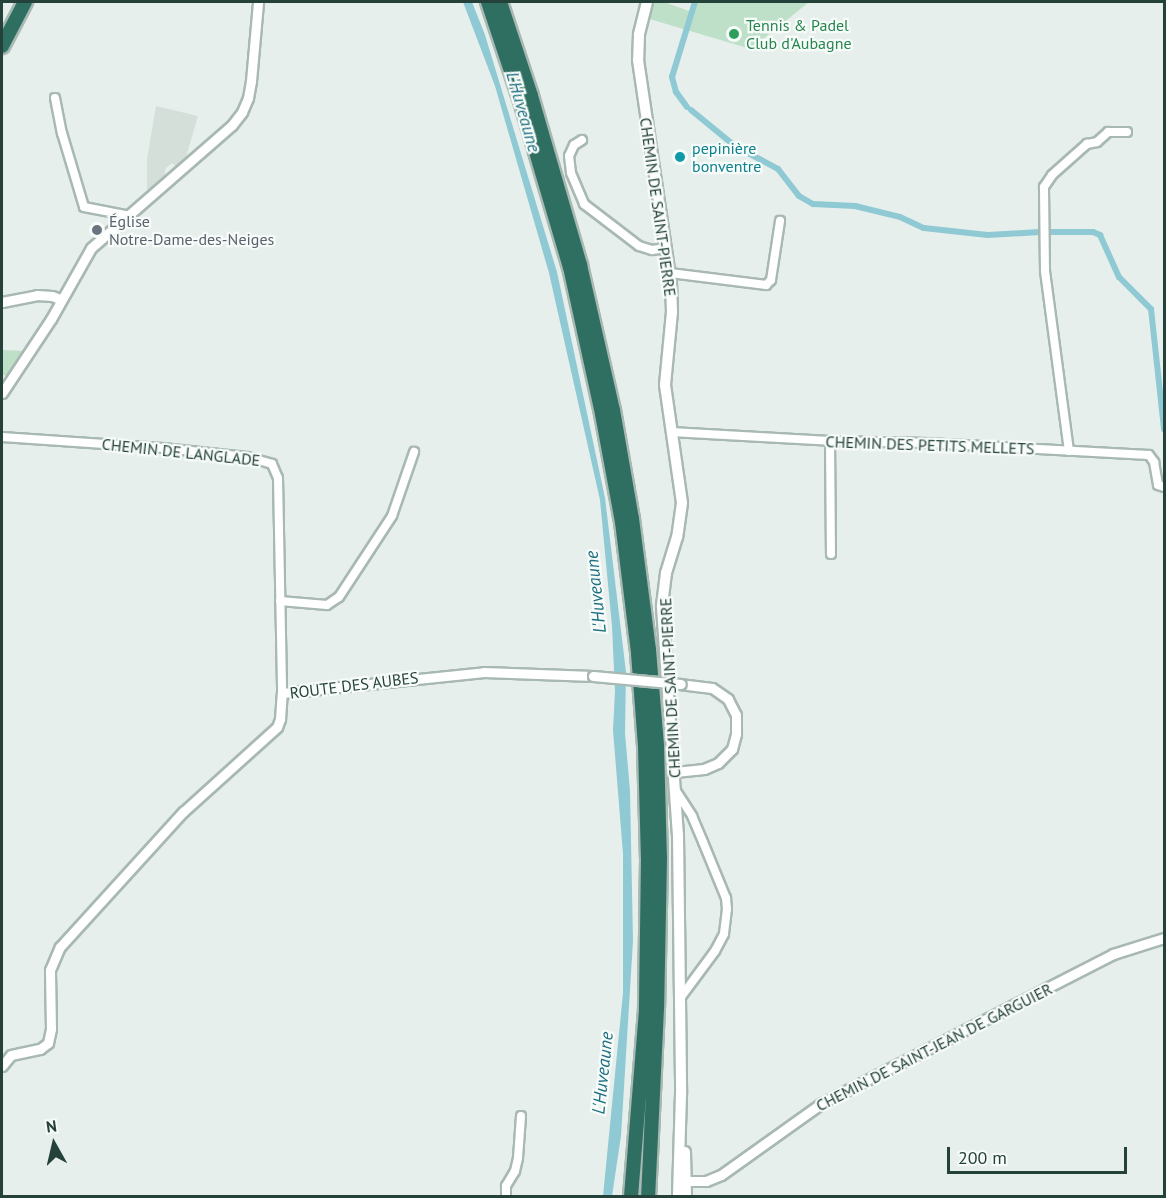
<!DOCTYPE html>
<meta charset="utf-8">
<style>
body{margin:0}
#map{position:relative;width:1166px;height:1198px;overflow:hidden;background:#e6efeb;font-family:"PT Sans",sans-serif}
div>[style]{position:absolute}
.built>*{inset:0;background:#d4dfda}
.green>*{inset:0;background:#bfe0c8}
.water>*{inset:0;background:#8ec9d4}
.canal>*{height:6px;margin:-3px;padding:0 3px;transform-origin:3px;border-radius:3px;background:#8ec9d4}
.roads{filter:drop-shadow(2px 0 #a8b8b2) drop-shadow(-2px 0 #a8b8b2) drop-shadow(0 2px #a8b8b2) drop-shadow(0 -2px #a8b8b2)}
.minor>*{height:8px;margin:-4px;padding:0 4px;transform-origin:4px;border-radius:4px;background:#fff}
.tertiary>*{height:9px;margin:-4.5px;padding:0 4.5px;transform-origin:4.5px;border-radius:4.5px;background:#fff}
.secondary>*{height:10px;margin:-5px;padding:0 5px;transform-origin:5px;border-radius:5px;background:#fff}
.motorway>*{height:14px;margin:-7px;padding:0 7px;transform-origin:7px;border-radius:7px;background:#2f6f62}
.bridges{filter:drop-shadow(2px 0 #a8b8b2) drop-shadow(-2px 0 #a8b8b2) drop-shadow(0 2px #a8b8b2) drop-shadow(0 -2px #a8b8b2)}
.tertiary-bridge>*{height:9px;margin:-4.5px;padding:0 4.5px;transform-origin:4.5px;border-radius:4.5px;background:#fff}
.dots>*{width:16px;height:16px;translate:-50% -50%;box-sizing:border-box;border:3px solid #f7fbf9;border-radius:50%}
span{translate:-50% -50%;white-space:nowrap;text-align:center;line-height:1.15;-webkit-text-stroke:4.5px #f7fbf9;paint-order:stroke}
.leisure-label{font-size:16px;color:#27864d}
.left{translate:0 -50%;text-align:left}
.culture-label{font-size:16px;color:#0d838f}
.street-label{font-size:16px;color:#24423a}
.worship-label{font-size:16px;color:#5b616d}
.water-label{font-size:18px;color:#1c6f80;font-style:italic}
.frame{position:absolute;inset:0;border:3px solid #24423a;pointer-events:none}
.north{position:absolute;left:24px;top:1114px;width:60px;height:60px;-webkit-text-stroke:4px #f7fbf9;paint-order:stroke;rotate:352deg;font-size:16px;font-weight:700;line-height:24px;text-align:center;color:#24423a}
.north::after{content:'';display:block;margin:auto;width:21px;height:27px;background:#24423a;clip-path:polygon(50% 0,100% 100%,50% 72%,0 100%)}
.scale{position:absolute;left:947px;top:1147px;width:180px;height:27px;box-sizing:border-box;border:3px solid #24423a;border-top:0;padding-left:8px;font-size:18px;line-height:21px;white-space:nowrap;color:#24423a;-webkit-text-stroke:4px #f7fbf9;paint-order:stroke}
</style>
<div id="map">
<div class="built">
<div style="clip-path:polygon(156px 106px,198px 116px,186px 157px,176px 166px,172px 163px,165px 169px,165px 175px,149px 189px,147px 189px,147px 159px)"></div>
</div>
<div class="green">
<div style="clip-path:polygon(653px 2px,664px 2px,689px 11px,693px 2px,809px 2px,751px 49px,646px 18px)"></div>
<div style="clip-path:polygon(2px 350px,26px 351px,9px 376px,2px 375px)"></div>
</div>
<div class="water">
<div style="clip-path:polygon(463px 2px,472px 2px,485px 35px,557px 272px,605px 498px,626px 672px,625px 733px,630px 791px,633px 941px,621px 1136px,612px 1196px,603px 1196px,623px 993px,623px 854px,613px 730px,615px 691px,612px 626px,600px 500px,549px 273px,495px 86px)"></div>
</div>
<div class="canal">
<div style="left:687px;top:107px;width:19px;rotate:-126deg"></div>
<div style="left:676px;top:92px;width:16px;rotate:-105deg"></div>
<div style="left:672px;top:77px;width:78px;rotate:-73deg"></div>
<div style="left:691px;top:110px;width:57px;rotate:39.3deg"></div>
<div style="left:735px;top:146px;width:49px;rotate:28.1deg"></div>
<div style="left:778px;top:169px;width:34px;rotate:52deg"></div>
<div style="left:799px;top:196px;width:16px;rotate:30deg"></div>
<div style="left:813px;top:204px;width:42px;rotate:2.7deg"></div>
<div style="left:855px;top:206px;width:46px;rotate:13.7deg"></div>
<div style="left:900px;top:217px;width:26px;rotate:25deg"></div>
<div style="left:924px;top:228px;width:64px;rotate:6.2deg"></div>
<div style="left:988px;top:235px;width:52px;rotate:-3.3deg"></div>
<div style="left:1044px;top:232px;width:49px"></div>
<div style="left:1093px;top:232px;width:8px;rotate:23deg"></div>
<div style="left:1100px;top:235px;width:46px;rotate:65.7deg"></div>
<div style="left:1119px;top:277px;width:45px;rotate:45deg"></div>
<div style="left:1151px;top:309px;width:121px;rotate:83.8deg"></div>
</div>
<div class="roads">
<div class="minor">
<div style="left:55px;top:98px;width:36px;rotate:79deg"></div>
<div style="left:62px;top:133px;width:77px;rotate:73.4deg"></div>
<div style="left:84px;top:207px;width:43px;rotate:10.8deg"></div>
<div style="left:582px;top:140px;width:9px;rotate:148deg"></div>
<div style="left:574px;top:145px;width:12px;rotate:114deg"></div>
<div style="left:569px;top:156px;width:17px;rotate:83deg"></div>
<div style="left:571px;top:173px;width:34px;rotate:67deg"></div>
<div style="left:584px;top:204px;width:69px;rotate:37.4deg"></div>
<div style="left:639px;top:246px;width:14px;rotate:17deg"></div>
<div style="left:652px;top:250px;width:14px;rotate:-8deg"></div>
<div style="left:670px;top:273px;width:97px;rotate:7.1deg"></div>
<div style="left:766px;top:285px;width:7px;rotate:-45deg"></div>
<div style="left:771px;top:280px;width:60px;rotate:-81.3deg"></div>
<div style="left:671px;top:432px;width:159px;rotate:3.2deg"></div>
<div style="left:830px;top:441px;width:98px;rotate:1.2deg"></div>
<div style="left:928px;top:443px;width:221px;rotate:3.1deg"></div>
<div style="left:1149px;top:455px;width:9px;rotate:54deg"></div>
<div style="left:1154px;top:462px;width:23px;rotate:80deg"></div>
<div style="left:1158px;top:485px;width:6px;rotate:18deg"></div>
<div style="left:2px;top:437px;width:161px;rotate:3.9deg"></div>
<div style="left:163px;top:448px;width:85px;rotate:6deg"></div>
<div style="left:248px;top:457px;width:25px;rotate:16deg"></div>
<div style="left:272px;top:464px;width:15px;rotate:67deg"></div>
<div style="left:278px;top:478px;width:215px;rotate:88.9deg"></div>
<div style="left:830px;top:441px;width:113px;rotate:89.5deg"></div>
<div style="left:1069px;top:451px;width:182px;rotate:-97.6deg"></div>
<div style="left:1045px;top:271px;width:84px;rotate:-90.7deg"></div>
<div style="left:1044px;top:187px;width:14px;rotate:-56deg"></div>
<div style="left:1052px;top:175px;width:47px;rotate:-41.5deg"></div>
<div style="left:1087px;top:144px;width:10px;rotate:-11deg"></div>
<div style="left:1097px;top:142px;width:15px;rotate:-42deg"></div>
<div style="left:1108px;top:132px;width:19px"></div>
<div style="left:280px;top:601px;width:47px;rotate:4.9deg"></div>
<div style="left:327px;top:605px;width:14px;rotate:-34deg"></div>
<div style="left:339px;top:597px;width:97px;rotate:-56.8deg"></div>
<div style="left:392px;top:516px;width:68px;rotate:-71deg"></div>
<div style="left:676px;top:791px;width:30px;rotate:57deg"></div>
<div style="left:692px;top:816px;width:28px;rotate:67deg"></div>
<div style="left:703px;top:842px;width:61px;rotate:67.7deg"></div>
<div style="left:726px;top:898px;width:11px;rotate:85deg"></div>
<div style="left:727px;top:909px;width:25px;rotate:97deg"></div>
<div style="left:724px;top:934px;width:19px;rotate:118deg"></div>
<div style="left:715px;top:951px;width:57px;rotate:126.5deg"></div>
<div style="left:506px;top:1196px;width:10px;rotate:-90deg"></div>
<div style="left:506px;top:1186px;width:17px;rotate:-59deg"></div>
<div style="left:515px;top:1171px;width:13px;rotate:-77deg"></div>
<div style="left:518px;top:1158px;width:42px;rotate:-85.9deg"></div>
</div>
<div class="tertiary">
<div style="left:2px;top:302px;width:36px;rotate:-11deg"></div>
<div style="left:37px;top:295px;width:15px;rotate:4deg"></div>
<div style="left:52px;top:296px;width:9px;rotate:21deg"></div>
<div style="left:2px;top:393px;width:89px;rotate:-56.5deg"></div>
<div style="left:51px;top:319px;width:81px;rotate:-60.6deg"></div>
<div style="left:91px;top:248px;width:187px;rotate:-41.1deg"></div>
<div style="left:232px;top:125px;width:16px;rotate:-52deg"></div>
<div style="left:242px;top:112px;width:15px;rotate:-67deg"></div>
<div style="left:248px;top:98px;width:17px;rotate:-80deg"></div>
<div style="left:251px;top:81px;width:79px;rotate:-84.9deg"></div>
<div style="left:675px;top:772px;width:29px;rotate:-6deg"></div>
<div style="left:704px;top:769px;width:15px;rotate:-23deg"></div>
<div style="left:718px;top:763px;width:20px;rotate:-45deg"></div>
<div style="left:732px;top:749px;width:16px;rotate:-75deg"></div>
<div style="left:736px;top:734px;width:19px;rotate:-90deg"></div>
<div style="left:736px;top:715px;width:18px;rotate:-117deg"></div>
<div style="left:728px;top:699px;width:19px;rotate:-145deg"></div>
<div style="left:712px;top:688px;width:31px;rotate:-173deg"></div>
<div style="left:2px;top:1066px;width:14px;rotate:-51deg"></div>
<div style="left:11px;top:1055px;width:30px;rotate:-12deg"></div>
<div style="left:40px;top:1049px;width:10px;rotate:-37deg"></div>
<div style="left:48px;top:1043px;width:14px;rotate:-78deg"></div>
<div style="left:51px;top:1029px;width:59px;rotate:-91deg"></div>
<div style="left:50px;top:970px;width:25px;rotate:-67deg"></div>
<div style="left:60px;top:947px;width:183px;rotate:-47.7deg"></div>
<div style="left:183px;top:812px;width:127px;rotate:-42.1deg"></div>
<div style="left:277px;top:727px;width:9px;rotate:-69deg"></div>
<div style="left:280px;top:719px;width:26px;rotate:-86deg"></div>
<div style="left:282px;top:693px;width:203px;rotate:-5.9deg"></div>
<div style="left:484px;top:672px;width:109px;rotate:2.1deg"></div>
<div style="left:681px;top:1181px;width:25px"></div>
<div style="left:706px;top:1181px;width:16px;rotate:-22deg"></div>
<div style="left:721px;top:1175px;width:124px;rotate:-35.5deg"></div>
<div style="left:822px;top:1103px;width:327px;rotate:-27.1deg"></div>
<div style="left:1113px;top:954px;width:53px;rotate:-17.4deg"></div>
</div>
<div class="secondary">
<div style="left:647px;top:2px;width:34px;rotate:104deg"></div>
<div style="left:639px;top:35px;width:25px;rotate:92deg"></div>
<div style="left:638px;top:60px;width:225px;rotate:81.6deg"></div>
<div style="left:671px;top:283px;width:29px;rotate:88deg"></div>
<div style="left:672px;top:312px;width:73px;rotate:95.5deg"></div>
<div style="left:665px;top:385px;width:119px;rotate:81.8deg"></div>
<div style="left:682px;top:503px;width:34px;rotate:98deg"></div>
<div style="left:677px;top:537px;width:38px;rotate:107deg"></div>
<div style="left:666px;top:573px;width:34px;rotate:97deg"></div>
<div style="left:662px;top:607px;width:229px;rotate:86deg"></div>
<div style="left:678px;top:835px;width:259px;rotate:89.3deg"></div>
<div style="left:681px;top:1094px;width:102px;rotate:91.7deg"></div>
<div style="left:685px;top:1152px;width:44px;rotate:88.7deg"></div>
</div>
<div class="motorway">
<div style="left:488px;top:2px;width:104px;rotate:71.6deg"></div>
<div style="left:521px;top:101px;width:173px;rotate:73.6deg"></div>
<div style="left:570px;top:267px;width:150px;rotate:77.7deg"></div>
<div style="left:602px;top:414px;width:110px;rotate:79.5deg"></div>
<div style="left:622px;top:522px;width:132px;rotate:83deg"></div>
<div style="left:638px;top:653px;width:93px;rotate:85.7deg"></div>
<div style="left:645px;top:746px;width:114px;rotate:88.5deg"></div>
<div style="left:648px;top:860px;width:150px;rotate:90.8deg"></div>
<div style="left:646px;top:1010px;width:187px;rotate:94.6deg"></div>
<div style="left:500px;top:2px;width:99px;rotate:71.7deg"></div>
<div style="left:531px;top:96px;width:176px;rotate:73.8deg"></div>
<div style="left:580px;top:265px;width:149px;rotate:77.2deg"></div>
<div style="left:613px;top:410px;width:111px;rotate:80.1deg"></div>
<div style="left:632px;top:519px;width:132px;rotate:82.6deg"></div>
<div style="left:649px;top:650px;width:96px;rotate:85.2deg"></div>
<div style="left:657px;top:746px;width:112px;rotate:88.5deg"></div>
<div style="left:660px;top:858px;width:150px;rotate:91.1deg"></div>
<div style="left:657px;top:1008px;width:188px;rotate:92.7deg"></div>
<div style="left:2px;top:46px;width:50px;rotate:-62.4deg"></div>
</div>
</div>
<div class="bridges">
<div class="tertiary-bridge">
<div style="left:593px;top:676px;width:88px;rotate:5.2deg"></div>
</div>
</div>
<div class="dots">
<div style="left:734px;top:34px;background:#2e9e5b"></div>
<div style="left:680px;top:157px;background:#0f9aa8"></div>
<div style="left:97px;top:230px;background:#6b7280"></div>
</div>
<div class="leisure-label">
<span class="left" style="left:746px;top:34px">Tennis &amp; Padel<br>Club d'Aubagne</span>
</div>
<div class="culture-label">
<span class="left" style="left:692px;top:157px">pepinière<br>bonventre</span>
</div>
<div class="street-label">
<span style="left:658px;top:207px;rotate:82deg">CHEMIN DE SAINT-PIERRE</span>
<span style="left:930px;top:445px;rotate:2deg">CHEMIN DES PETITS MELLETS</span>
<span style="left:181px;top:452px;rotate:6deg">CHEMIN DE LANGLADE</span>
<span style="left:354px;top:685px;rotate:-7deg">ROUTE DES AUBES</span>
<span style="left:670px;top:688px;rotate:-93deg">CHEMIN DE SAINT-PIERRE</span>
<span style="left:934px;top:1047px;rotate:-27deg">CHEMIN DE SAINT-JEAN DE GARGUIER</span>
</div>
<div class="worship-label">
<span class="left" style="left:109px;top:230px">Église<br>Notre-Dame-des-Neiges</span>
</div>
<div class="water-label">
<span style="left:523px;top:112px;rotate:74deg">L'Huveaune</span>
<span style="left:596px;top:592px;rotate:-96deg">L'Huveaune</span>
<span style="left:603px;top:1073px;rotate:-84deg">L'Huveaune</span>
</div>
<div class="frame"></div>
<div class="north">N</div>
<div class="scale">200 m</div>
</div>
